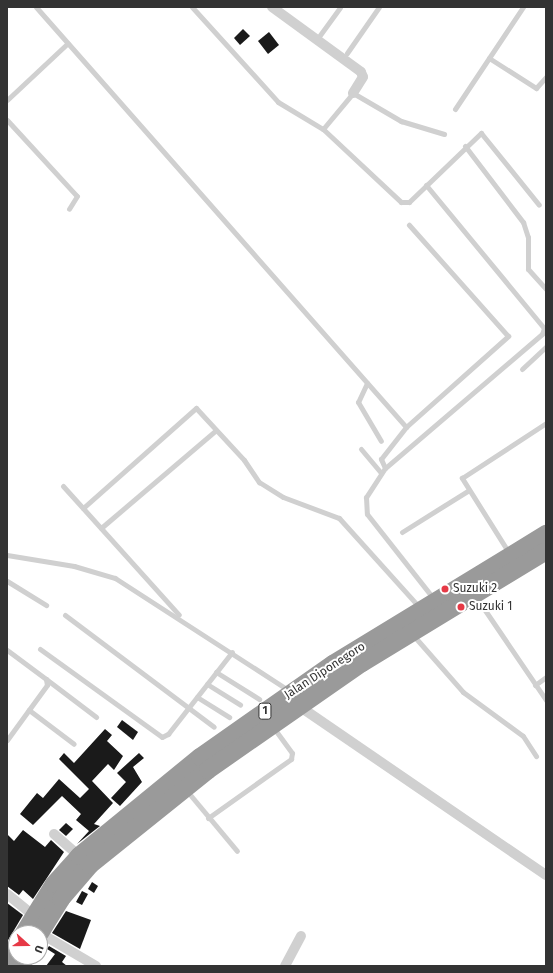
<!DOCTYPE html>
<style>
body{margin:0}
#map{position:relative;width:553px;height:973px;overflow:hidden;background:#fff;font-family:"Fira Sans",sans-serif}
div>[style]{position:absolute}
.building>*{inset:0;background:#1a1a1a}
.lane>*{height:5px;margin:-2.5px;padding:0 2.5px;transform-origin:2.5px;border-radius:2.5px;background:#d0d0d0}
.street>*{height:10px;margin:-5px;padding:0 5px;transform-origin:5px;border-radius:5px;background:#d0d0d0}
.highway>*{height:18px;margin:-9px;padding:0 9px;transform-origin:9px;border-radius:9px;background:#9a9a9a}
.dots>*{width:11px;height:11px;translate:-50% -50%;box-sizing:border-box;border:2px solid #fff;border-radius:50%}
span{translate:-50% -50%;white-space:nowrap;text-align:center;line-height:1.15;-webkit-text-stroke:4px #fff;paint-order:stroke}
.shield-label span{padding:1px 3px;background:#fff;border:1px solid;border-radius:3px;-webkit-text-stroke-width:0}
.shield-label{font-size:11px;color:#333;font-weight:700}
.poi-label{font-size:12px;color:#333}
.left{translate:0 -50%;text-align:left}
.street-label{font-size:12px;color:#333}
.frame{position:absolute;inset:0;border:8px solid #333;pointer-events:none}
.north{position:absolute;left:8px;top:925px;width:40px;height:40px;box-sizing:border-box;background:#fff;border:1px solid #adadad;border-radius:50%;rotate:111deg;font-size:11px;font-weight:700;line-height:16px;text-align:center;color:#333}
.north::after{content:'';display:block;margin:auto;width:14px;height:18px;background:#e63946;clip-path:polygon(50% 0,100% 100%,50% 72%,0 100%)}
</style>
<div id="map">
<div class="building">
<div style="clip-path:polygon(243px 29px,250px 36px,240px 45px,234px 38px)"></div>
<div style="clip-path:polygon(269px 32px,279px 45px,268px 54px,258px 41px)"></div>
<div style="clip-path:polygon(122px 720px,138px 732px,133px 740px,117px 727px)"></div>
<div style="clip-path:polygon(105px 729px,112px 735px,107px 741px,123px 756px,114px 770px,108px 764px,92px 781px,113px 803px,94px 824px,100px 826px,77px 844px,89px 831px,76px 820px,81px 814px,62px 796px,33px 825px,20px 814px,37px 793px,43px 798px,59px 779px,80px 798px,89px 789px,59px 759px,64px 753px,74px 763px)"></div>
<div style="clip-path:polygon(139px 753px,144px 758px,133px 767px,142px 782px,120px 806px,111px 798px,126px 782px,117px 773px)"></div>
<div style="clip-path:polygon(66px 823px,73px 829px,66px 836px,59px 830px)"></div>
<div style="clip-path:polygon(23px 830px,45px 847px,51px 840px,64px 852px,33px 899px,23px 890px,19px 895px,7px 886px,7px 834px,14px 841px)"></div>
<div style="clip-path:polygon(92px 882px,98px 886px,94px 893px,88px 889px)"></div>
<div style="clip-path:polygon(82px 891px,88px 894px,82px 905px,76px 902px)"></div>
<div style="clip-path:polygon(7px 903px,23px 915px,7px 942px)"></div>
<div style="clip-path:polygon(66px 911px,91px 920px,80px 949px,52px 933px)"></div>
<div style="clip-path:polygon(49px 946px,66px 956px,62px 962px,67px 966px,46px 966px,55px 954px,47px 949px)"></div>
</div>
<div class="lane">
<div style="left:36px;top:7px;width:560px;rotate:48.62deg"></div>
<div style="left:192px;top:7px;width:128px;rotate:47.8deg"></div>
<div style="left:278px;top:102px;width:52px;rotate:31deg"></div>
<div style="left:323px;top:129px;width:107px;rotate:43.1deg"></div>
<div style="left:401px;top:202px;width:8px"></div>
<div style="left:409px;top:202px;width:100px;rotate:-43.8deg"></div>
<div style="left:481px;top:133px;width:92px;rotate:51.1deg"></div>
<div style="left:320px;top:35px;width:34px;rotate:-54deg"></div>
<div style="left:347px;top:53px;width:56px;rotate:-55.2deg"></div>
<div style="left:489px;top:58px;width:56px;rotate:32.6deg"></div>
<div style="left:536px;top:88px;width:15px;rotate:-48deg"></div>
<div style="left:7px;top:100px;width:83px;rotate:-43.1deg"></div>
<div style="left:455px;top:109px;width:123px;rotate:-56.3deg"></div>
<div style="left:7px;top:120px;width:103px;rotate:47.4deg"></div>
<div style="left:77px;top:196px;width:15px;rotate:122deg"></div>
<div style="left:323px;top:129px;width:47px;rotate:-50.2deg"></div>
<div style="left:353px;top:93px;width:56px;rotate:30.3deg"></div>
<div style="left:401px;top:121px;width:45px;rotate:16.8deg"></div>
<div style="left:465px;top:146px;width:96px;rotate:52.7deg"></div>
<div style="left:523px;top:222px;width:16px;rotate:72deg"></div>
<div style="left:528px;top:237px;width:32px;rotate:90deg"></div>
<div style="left:528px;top:269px;width:27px;rotate:48deg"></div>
<div style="left:426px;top:185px;width:185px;rotate:50.5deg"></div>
<div style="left:544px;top:328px;width:6px;rotate:108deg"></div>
<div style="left:542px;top:334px;width:206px;rotate:139.5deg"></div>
<div style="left:385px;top:468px;width:35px;rotate:123deg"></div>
<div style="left:366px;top:497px;width:17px;rotate:87deg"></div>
<div style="left:367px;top:514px;width:108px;rotate:51.8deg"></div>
<div style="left:522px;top:369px;width:33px;rotate:-43deg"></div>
<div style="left:367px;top:383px;width:21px;rotate:115deg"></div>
<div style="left:358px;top:402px;width:45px;rotate:59.5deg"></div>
<div style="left:361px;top:449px;width:31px;rotate:50deg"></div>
<div style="left:385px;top:468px;width:10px;rotate:-114deg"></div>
<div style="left:381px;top:459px;width:41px;rotate:-52deg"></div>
<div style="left:406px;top:427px;width:137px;rotate:-41.7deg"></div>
<div style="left:508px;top:336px;width:149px;rotate:-131.7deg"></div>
<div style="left:63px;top:486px;width:173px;rotate:48deg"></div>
<div style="left:83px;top:508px;width:151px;rotate:-41.5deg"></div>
<div style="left:196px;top:408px;width:71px;rotate:47.3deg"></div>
<div style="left:244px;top:460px;width:27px;rotate:56deg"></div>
<div style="left:259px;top:482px;width:28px;rotate:32deg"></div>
<div style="left:283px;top:497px;width:60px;rotate:20.6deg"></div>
<div style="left:339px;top:518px;width:121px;rotate:48deg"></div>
<div style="left:101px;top:528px;width:151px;rotate:-40.4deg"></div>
<div style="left:402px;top:532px;width:79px;rotate:-32.1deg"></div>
<div style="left:509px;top:553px;width:89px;rotate:-122.1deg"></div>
<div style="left:462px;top:478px;width:100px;rotate:-33.2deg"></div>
<div style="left:7px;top:555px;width:68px;rotate:9.3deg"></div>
<div style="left:74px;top:566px;width:43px;rotate:16.3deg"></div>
<div style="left:115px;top:578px;width:208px;rotate:32.9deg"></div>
<div style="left:7px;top:581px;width:46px;rotate:31.6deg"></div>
<div style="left:476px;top:597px;width:125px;rotate:55.8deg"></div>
<div style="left:65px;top:615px;width:186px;rotate:36.9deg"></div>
<div style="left:413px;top:635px;width:76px;rotate:48.7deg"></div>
<div style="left:463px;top:692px;width:74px;rotate:36.3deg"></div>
<div style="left:523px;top:736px;width:24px;rotate:57deg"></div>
<div style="left:40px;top:649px;width:150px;rotate:35.8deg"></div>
<div style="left:162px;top:737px;width:7px;rotate:-27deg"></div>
<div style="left:168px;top:734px;width:104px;rotate:-52deg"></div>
<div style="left:7px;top:650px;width:49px;rotate:36.6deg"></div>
<div style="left:46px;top:679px;width:6px;rotate:81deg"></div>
<div style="left:47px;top:685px;width:31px;rotate:126deg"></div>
<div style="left:29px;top:710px;width:56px;rotate:37.1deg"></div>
<div style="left:216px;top:672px;width:51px;rotate:32.1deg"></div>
<div style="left:46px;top:679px;width:63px;rotate:37.2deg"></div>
<div style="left:207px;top:684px;width:39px;rotate:32deg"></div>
<div style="left:535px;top:685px;width:14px;rotate:-36deg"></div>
<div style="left:197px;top:697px;width:38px;rotate:32deg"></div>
<div style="left:7px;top:740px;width:37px;rotate:-54deg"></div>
<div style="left:187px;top:791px;width:78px;rotate:50.2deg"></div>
<div style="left:208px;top:818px;width:102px;rotate:-35.4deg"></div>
<div style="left:291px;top:759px;width:6px;rotate:-81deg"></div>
<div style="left:292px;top:753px;width:31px;rotate:-126deg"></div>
</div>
<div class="street">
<div style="left:272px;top:7px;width:110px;rotate:36.1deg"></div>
<div style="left:361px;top:72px;width:5px;rotate:68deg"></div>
<div style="left:363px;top:77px;width:19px;rotate:122deg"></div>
<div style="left:299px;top:706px;width:299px;rotate:34.4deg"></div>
<div style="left:54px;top:834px;width:33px;rotate:41deg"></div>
<div style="left:7px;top:894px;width:40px;rotate:39deg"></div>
<div style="left:40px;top:933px;width:65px;rotate:30.5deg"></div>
<div style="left:285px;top:966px;width:34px;rotate:-62deg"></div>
</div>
<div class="highway">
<div style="left:24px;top:933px;width:57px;rotate:-58.5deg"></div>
<div style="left:54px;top:884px;width:38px;rotate:-48deg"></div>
<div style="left:79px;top:856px;width:156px;rotate:-39.3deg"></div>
<div style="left:200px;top:757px;width:162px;rotate:-35deg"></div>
<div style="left:333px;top:664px;width:250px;rotate:-31.4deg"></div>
<div style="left:40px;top:933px;width:40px;rotate:-58deg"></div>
<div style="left:61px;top:899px;width:45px;rotate:-49.5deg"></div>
<div style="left:90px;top:865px;width:151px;rotate:-38.8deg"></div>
<div style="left:208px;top:770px;width:188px;rotate:-34.8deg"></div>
<div style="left:362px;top:663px;width:215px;rotate:-31.3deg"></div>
<div style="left:7px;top:962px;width:17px;rotate:-59deg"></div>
<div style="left:21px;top:966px;width:10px;rotate:-61deg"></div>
</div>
<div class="dots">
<div style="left:445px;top:589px;background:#e63946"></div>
<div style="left:461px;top:607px;background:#e63946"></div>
</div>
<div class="shield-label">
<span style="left:265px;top:711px">1</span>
</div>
<div class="poi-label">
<span class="left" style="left:453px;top:589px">Suzuki 2</span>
<span class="left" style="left:469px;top:607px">Suzuki 1</span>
</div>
<div class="street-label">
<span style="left:325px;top:671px;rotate:-33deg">Jalan Diponegoro</span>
</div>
<div class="frame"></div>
<div class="north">U</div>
</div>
